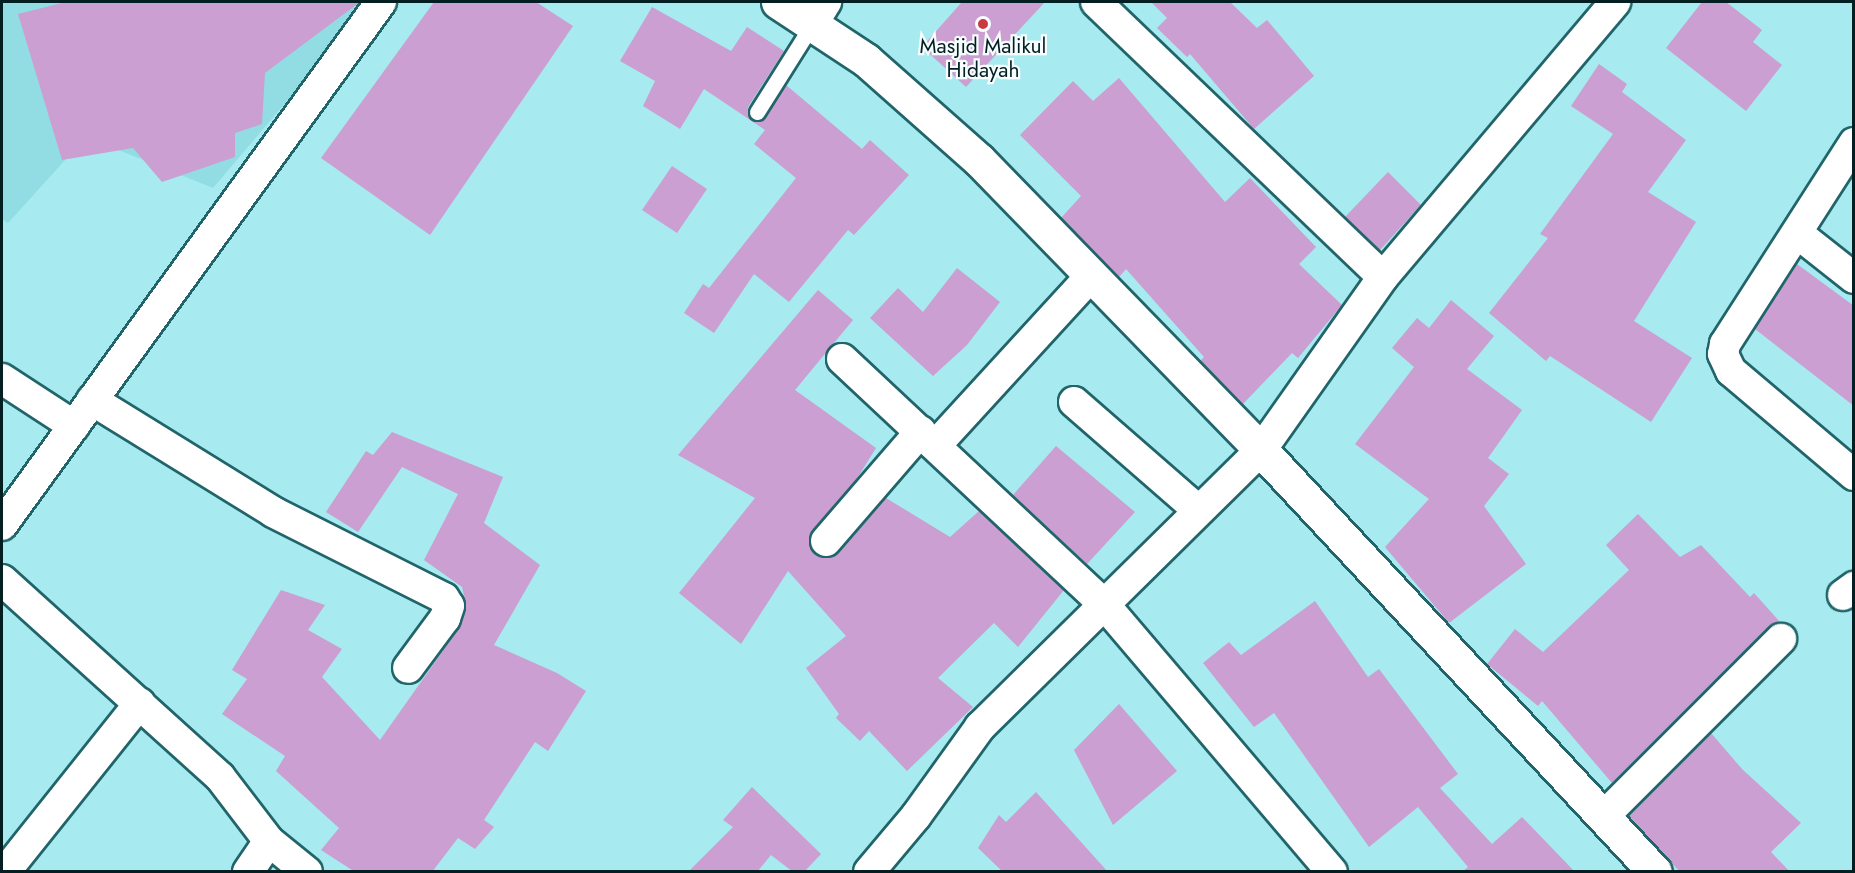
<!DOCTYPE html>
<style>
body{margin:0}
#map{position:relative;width:1855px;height:873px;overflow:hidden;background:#a7eaef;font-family:Jost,sans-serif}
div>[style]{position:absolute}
.built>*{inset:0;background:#91dde3}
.building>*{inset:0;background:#cb9fd1}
.roads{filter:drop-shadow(2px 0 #21656a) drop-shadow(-2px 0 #21656a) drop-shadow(0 2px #21656a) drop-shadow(0 -2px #21656a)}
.lane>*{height:15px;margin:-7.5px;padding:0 7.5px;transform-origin:7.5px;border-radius:7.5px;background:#fff}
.street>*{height:30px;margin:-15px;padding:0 15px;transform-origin:15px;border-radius:15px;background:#fff}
.secondary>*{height:33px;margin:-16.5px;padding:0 16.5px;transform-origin:16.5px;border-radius:16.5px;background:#fff}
.dots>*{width:16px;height:16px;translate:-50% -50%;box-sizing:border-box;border:3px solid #f8feff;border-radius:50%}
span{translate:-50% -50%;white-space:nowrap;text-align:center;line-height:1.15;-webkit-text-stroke:4.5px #f8feff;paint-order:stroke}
.poi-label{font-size:21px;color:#031f21}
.frame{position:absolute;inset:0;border:3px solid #031f21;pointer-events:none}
</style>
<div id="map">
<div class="built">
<div style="clip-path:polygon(2px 2px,371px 2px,213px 188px,86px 137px,8px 223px,2px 219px)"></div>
</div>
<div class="building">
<div style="clip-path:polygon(66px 2px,360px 2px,265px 73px,262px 124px,235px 133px,235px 157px,162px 182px,133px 148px,62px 160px,18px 14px)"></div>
<div style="clip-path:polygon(434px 2px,536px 2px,573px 26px,430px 235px,321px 158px)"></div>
<div style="clip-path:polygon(962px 2px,1045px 2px,966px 87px,922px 47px)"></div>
<div style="clip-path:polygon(1151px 2px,1230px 2px,1257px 28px,1267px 20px,1314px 76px,1254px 129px,1190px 54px,1187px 57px,1157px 28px,1167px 18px)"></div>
<div style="clip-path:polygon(1702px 2px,1726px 2px,1762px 30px,1753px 42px,1782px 65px,1746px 111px,1666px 48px)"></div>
<div style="clip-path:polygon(652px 7px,731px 51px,747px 27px,784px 51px,748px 107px,751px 120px,765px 118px,786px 85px,862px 149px,870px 140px,909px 175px,854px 235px,848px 230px,789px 302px,754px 274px,714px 333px,684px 313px,703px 284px,709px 288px,796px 178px,754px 144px,765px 130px,704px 89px,680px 129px,643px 106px,655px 81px,620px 61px)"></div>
<div style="clip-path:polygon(1599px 64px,1627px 84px,1622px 92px,1686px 140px,1648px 192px,1696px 222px,1634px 321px,1692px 358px,1651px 422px,1550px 356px,1546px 361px,1489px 313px,1548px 238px,1540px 234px,1613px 134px,1571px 106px)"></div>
<div style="clip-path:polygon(1119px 78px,1225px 202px,1250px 178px,1316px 247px,1299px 264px,1342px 305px,1298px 358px,1292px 353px,1243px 404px,1200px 361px,1204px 357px,1126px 269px,1119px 277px,1061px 218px,1081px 196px,1020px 135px,1073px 81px,1093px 101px)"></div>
<div style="clip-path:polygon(672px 166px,707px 189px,677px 233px,642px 210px)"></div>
<div style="clip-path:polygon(1388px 172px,1421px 205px,1380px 250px,1345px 217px)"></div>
<div style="clip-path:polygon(1797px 264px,1854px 306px,1854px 406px,1755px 329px)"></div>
<div style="clip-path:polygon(957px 268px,1000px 302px,967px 345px,933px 376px,870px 318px,898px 288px,923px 312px)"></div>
<div style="clip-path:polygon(818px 290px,853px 320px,795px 390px,876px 448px,856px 480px,813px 530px,809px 538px,814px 554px,823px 558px,839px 553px,886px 498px,950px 537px,979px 511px,1064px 590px,1018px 647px,994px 623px,938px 678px,973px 707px,907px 771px,869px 731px,860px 741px,836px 718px,839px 714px,806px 668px,846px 636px,788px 571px,741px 644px,679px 593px,755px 498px,678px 455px)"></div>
<div style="clip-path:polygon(1451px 300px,1494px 336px,1467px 369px,1522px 410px,1488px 458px,1509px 474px,1484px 506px,1526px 564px,1449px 623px,1385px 547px,1429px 499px,1355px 444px,1414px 367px,1392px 348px,1417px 318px,1429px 328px)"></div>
<div style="clip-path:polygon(392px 432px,503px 477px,484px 523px,540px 565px,494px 645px,557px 673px,586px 691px,548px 751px,535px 742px,484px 820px,494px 827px,475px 849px,458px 838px,432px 872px,355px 872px,321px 850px,339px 828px,276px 771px,285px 756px,222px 714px,247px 679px,232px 670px,281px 590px,325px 605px,308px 630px,342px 649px,322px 677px,380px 740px,459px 628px,466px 604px,462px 587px,424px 560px,458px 494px,402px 467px,358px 532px,326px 512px,366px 451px,373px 455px)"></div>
<div style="clip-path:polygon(1056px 446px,1135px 512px,1087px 564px,1013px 495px)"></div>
<div style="clip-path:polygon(1638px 514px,1680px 557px,1701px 545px,1750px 597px,1754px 593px,1780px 622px,1769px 627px,1612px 783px,1542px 701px,1538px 706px,1487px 664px,1515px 629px,1543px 652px,1629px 570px,1606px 545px)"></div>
<div style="clip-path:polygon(1315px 601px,1368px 677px,1379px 669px,1458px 774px,1440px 788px,1492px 844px,1522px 817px,1575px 872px,1462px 872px,1468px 867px,1418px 807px,1369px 847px,1274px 713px,1254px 727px,1203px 663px,1229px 642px,1241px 655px)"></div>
<div style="clip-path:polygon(1119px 704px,1177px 771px,1113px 825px,1074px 750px)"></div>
<div style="clip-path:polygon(1711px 733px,1742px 769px,1801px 823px,1771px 852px,1790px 872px,1680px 872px,1629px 816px)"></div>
<div style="clip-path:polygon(752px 787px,821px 854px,804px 872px,793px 872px,771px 855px,757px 872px,688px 872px,733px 827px,723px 820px)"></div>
<div style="clip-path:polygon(1036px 792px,1108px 872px,1003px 872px,978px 848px,999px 815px,1006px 822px)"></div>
</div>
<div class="roads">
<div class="lane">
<div style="left:757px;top:112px;width:105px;rotate:-57.8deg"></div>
</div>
<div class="street">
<div style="left:1096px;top:2px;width:397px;rotate:43.8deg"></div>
<div style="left:813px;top:23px;width:25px;rotate:-58deg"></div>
<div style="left:1854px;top:143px;width:239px;rotate:122.7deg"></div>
<div style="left:1725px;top:344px;width:10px;rotate:101deg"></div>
<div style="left:1723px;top:354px;width:19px;rotate:65deg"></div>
<div style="left:1731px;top:371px;width:161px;rotate:40.2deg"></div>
<div style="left:1797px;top:233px;width:73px;rotate:38.3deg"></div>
<div style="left:842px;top:359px;width:357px;rotate:43.1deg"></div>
<div style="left:1103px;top:603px;width:353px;rotate:49.6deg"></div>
<div style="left:2px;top:379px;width:86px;rotate:33.1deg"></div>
<div style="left:92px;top:400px;width:213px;rotate:31.7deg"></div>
<div style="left:273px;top:512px;width:191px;rotate:26.7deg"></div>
<div style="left:444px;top:598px;width:9px;rotate:58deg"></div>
<div style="left:449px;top:606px;width:13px;rotate:108deg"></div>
<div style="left:445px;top:618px;width:62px;rotate:126.5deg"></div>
<div style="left:1074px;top:402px;width:164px;rotate:41.1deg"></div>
<div style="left:936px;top:445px;width:228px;rotate:-47.5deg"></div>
<div style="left:2px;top:525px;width:646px;rotate:-54.07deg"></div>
<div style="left:826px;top:541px;width:145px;rotate:-49.2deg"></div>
<div style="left:2px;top:580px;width:294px;rotate:42.1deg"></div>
<div style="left:220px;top:777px;width:81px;rotate:52.6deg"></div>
<div style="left:269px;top:841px;width:49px;rotate:39.2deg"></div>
<div style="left:1843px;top:595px;width:14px;rotate:-36deg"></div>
<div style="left:1603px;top:817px;width:252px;rotate:-45deg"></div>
<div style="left:5px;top:872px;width:216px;rotate:-51.4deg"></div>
<div style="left:248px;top:872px;width:37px;rotate:-56deg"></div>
<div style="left:869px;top:872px;width:73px;rotate:-50deg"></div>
<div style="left:916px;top:816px;width:110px;rotate:-54.3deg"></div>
<div style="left:980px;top:727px;width:395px;rotate:-44.6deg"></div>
<div style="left:1261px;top:450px;width:212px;rotate:-54.8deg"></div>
<div style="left:1383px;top:277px;width:360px;rotate:-49.8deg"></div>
</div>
<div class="secondary">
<div style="left:778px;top:2px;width:105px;rotate:33.4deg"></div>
<div style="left:866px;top:60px;width:151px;rotate:41.5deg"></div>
<div style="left:979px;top:160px;width:405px;rotate:45.8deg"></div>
<div style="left:1261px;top:450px;width:577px;rotate:46.97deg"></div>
</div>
</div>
<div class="dots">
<div style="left:983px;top:24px;background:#c83941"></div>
</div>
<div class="poi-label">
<span style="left:983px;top:58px">Masjid Malikul<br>Hidayah</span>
</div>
<div class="frame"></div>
</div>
